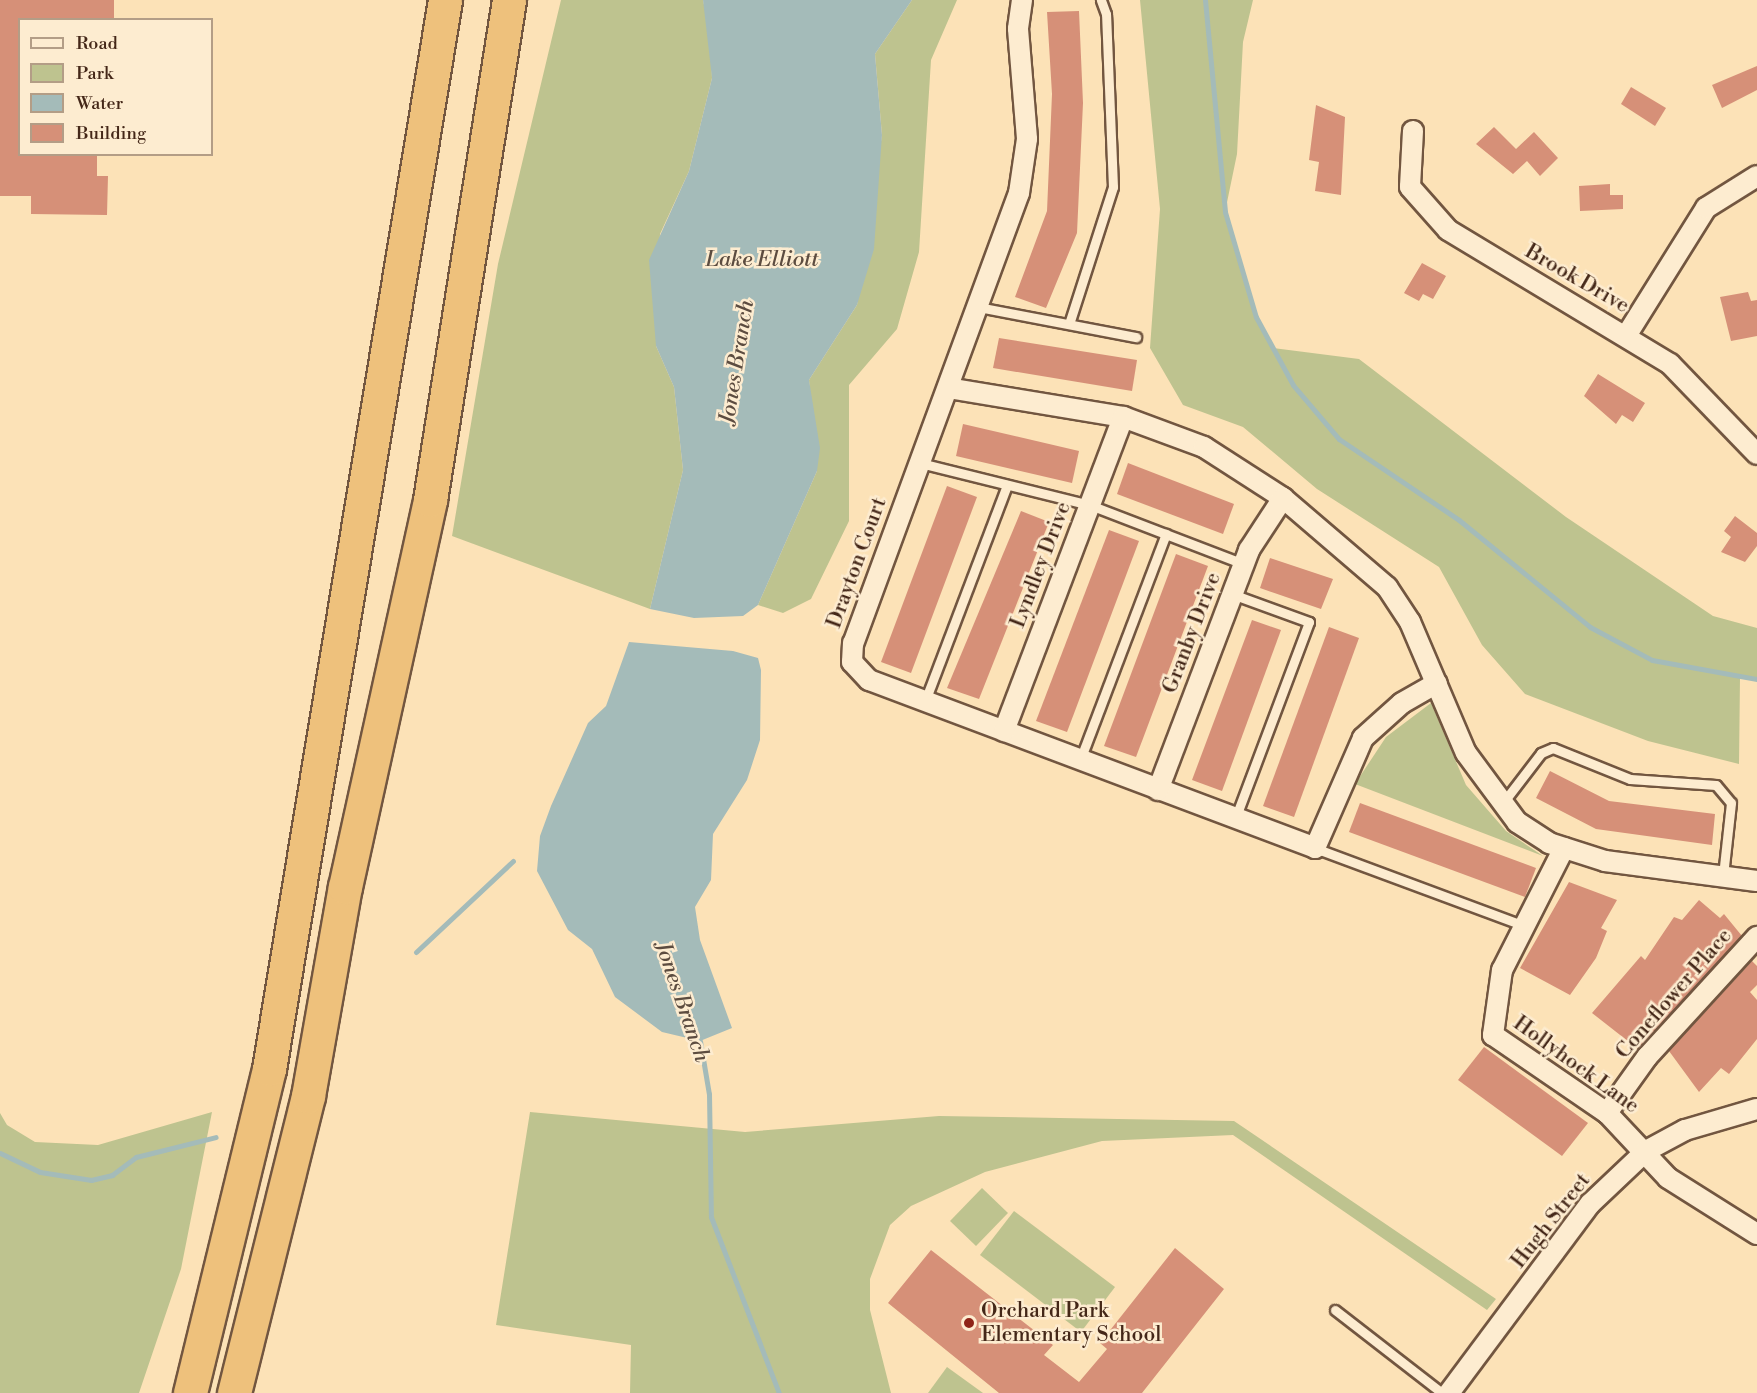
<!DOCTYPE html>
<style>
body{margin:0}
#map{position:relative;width:1757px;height:1393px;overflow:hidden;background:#fce2b7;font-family:"Libre Bodoni",serif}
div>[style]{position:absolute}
.green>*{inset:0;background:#bec38f}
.water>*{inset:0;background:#a4bbb9}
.stream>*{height:5px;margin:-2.5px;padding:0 2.5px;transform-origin:2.5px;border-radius:2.5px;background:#a4bbb9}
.building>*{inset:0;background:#d69078}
.roads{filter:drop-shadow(2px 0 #725640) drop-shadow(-2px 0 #725640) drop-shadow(0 2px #725640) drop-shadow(0 -2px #725640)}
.service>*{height:9px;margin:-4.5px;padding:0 4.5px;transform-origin:4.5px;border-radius:4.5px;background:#fdecd0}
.minor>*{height:20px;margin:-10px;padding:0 10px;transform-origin:10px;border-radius:10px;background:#fdecd0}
.motorway>*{height:33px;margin:-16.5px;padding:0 16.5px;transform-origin:16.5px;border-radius:16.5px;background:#eec17c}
.dots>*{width:16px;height:16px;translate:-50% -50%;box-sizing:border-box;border:3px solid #fdecd0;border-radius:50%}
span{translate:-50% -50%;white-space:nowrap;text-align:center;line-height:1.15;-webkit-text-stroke:5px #fdecd0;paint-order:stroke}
.street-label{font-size:21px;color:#442718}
.poi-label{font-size:21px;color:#442718}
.left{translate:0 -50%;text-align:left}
.water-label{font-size:22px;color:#5c4c40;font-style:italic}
.legend{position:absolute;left:18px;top:18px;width:195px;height:138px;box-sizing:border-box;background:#fdecd0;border:2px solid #b39d86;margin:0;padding:8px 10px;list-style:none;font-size:18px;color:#442718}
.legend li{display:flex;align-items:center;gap:12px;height:30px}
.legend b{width:30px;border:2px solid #b39d86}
</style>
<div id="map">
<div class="green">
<div style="clip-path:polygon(561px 0,703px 0,710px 34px,712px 78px,689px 171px,660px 234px,656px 346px,674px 387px,683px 470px,650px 609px,452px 536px,498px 264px)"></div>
<div style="clip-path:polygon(912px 0,957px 0,931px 60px,919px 252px,897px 329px,849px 385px,849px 521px,811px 599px,783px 613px,758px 605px,817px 471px,809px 380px,857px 305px,882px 135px,875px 54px)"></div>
<div style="clip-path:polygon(1140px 0,1253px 0,1243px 42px,1237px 154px,1225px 212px,1256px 317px,1273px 348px,1359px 359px,1566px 517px,1713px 616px,1757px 628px,1757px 679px,1740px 678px,1739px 764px,1648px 741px,1525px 694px,1482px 645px,1439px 567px,1317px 489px,1243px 427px,1183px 405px,1150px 348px,1160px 209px)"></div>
<div style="clip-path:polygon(1431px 703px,1466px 785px,1506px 831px,1543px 856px,1355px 784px,1386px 737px)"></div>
<div style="clip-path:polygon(212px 1112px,181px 1269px,139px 1393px,0 1393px,0 1113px,7px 1125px,35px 1142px,98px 1145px)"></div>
<div style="clip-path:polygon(530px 1112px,745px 1132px,939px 1116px,1234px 1121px,1496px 1299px,1487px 1310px,1233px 1135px,1102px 1141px,985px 1172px,911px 1206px,890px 1225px,870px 1279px,870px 1310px,891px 1393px,630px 1393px,631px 1345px,496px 1325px)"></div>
<div style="clip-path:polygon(982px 1188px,1008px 1213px,976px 1246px,950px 1221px)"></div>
<div style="clip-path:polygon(1014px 1211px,1115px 1287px,1081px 1332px,980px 1255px)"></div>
<div style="clip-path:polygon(947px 1367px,983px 1393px,928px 1393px)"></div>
</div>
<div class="water">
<div style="clip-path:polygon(703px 0,912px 0,875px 54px,882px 135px,874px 249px,857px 305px,809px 380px,820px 448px,817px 471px,758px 605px,743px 616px,694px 618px,650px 609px,683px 470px,674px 387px,656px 346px,649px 260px,689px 171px,712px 78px)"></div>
<div style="clip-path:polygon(629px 642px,733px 651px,758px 658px,761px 670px,760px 740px,747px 780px,713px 834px,711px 880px,695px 907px,700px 940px,732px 1028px,700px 1041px,662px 1032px,615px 997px,592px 949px,568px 930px,537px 871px,540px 836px,551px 806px,588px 723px,606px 706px)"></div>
</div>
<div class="stream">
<div style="left:1205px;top:0;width:213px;rotate:84.6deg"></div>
<div style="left:1225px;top:212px;width:109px;rotate:73.6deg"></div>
<div style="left:1256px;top:317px;width:77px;rotate:61.4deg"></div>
<div style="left:1293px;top:385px;width:71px;rotate:49.6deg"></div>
<div style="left:1339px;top:439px;width:145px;rotate:34deg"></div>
<div style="left:1459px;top:520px;width:169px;rotate:39.2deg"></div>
<div style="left:1590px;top:627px;width:70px;rotate:28deg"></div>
<div style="left:1652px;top:660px;width:107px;rotate:10.3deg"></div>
<div style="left:416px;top:952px;width:133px;rotate:-43.2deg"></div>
<div style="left:700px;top:1041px;width:54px;rotate:80.4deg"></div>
<div style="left:709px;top:1094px;width:123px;rotate:89.1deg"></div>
<div style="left:711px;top:1217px;width:189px;rotate:68.9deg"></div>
<div style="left:0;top:1153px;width:44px;rotate:25.4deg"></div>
<div style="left:40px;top:1172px;width:52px;rotate:8.9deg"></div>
<div style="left:91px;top:1180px;width:22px;rotate:-13deg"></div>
<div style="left:112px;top:1175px;width:30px;rotate:-37deg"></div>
<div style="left:136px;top:1157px;width:82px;rotate:-14deg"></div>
</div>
<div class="building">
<div style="clip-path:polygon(0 0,114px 0,114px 20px,20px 20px,20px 154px,97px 154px,97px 176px,108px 176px,107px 215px,31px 214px,31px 196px,0 196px)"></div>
<div style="clip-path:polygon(1079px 11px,1083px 103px,1077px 233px,1046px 308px,1015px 297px,1047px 211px,1052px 94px,1047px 12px)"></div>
<div style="clip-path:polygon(1757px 66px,1757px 90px,1722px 108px,1712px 85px)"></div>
<div style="clip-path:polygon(1631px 87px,1666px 108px,1655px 126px,1621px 104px)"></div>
<div style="clip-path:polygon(1316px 105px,1345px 117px,1341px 195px,1315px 191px,1319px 162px,1309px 160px)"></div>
<div style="clip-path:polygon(1494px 127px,1516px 149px,1534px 132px,1558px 158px,1540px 176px,1527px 161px,1513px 174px,1476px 144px)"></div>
<div style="clip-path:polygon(1610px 184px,1610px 195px,1623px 195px,1623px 209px,1580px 211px,1579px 186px)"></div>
<div style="clip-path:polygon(1422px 263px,1446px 276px,1433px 299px,1423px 294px,1419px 301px,1404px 293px)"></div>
<div style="clip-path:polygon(1748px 292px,1751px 301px,1757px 300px,1757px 336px,1731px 341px,1720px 297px)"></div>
<div style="clip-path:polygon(999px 338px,1137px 360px,1132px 391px,993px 368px)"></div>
<div style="clip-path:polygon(1598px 374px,1645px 403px,1633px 422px,1622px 415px,1616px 424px,1584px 396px)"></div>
<div style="clip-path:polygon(963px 424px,1079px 451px,1072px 483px,956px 456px)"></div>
<div style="clip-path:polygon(1128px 463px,1234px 504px,1223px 534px,1117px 494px)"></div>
<div style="clip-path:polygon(947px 486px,977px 497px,911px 673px,881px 662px)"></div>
<div style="clip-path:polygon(1021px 511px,1049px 522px,979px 699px,947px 688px)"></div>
<div style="clip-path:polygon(1735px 516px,1757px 533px,1757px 546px,1745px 562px,1721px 552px,1731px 537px,1724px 531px)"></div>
<div style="clip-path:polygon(1109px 530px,1139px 541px,1067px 732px,1036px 721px)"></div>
<div style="clip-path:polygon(1176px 554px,1208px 566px,1136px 757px,1104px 746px)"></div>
<div style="clip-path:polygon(1270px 558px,1333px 579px,1321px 609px,1260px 588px)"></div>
<div style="clip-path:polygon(1252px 620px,1281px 630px,1222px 791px,1192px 780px)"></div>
<div style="clip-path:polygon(1329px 627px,1359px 638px,1294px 817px,1263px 806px)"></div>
<div style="clip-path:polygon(1550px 771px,1609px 801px,1715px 814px,1712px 845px,1596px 829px,1536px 798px)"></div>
<div style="clip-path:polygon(1360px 803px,1536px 868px,1525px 897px,1349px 832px)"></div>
<div style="clip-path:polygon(1569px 882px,1617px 900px,1601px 928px,1607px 931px,1596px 958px,1570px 995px,1520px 968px)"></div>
<div style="clip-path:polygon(1699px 900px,1720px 918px,1724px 914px,1742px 936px,1638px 1049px,1592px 1013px,1641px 956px,1645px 960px,1674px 917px,1682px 920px)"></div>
<div style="clip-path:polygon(1752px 961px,1757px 966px,1757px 985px,1750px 992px,1757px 1000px,1757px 1039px,1729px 1074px,1721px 1068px,1699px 1092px,1669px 1051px)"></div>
<div style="clip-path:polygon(1484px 1047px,1588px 1123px,1562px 1156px,1458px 1080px)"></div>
<div style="clip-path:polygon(1175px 1248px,1224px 1289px,1142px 1393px,999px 1393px,888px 1303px,931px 1250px,1053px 1345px,1044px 1355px,1079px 1382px,1107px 1349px,1100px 1343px)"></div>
</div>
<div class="roads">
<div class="service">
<div style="left:978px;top:307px;width:161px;rotate:10.8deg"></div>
<div style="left:1069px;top:324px;width:144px;rotate:-72.2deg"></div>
<div style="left:1113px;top:187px;width:173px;rotate:-92.3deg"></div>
<div style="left:1106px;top:14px;width:15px;rotate:-110deg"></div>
<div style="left:920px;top:463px;width:175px;rotate:13.9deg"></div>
<div style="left:1090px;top:505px;width:165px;rotate:21deg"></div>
<div style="left:1232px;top:594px;width:82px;rotate:20deg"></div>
<div style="left:1309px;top:622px;width:210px;rotate:110.6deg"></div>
<div style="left:925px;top:701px;width:231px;rotate:-69.2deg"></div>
<div style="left:1080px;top:760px;width:242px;rotate:-69.2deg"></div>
<div style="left:1502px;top:804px;width:64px;rotate:-52.6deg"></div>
<div style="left:1541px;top:753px;width:13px;rotate:-23deg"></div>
<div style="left:1553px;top:748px;width:83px;rotate:21.9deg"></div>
<div style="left:1630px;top:779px;width:86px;rotate:4deg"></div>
<div style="left:1716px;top:785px;width:23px;rotate:50deg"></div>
<div style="left:1731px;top:803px;width:73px;rotate:96.3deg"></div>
<div style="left:1315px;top:848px;width:224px;rotate:20.4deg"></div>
<div style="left:1335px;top:1310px;width:135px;rotate:37.8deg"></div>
</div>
<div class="minor">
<div style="left:1022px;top:0;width:29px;rotate:98deg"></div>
<div style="left:1018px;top:29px;width:110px;rotate:85.3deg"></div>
<div style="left:1027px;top:139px;width:55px;rotate:98.4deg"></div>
<div style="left:1019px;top:193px;width:480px;rotate:110.2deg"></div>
<div style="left:853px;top:643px;width:19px;rotate:93deg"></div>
<div style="left:852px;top:662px;width:25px;rotate:47deg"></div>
<div style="left:869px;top:680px;width:477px;rotate:20.6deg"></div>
<div style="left:1315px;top:848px;width:120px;rotate:-66.4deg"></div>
<div style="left:1363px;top:738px;width:52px;rotate:-41.9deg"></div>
<div style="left:1402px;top:703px;width:40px;rotate:-29.7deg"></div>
<div style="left:1413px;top:131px;width:56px;rotate:93.1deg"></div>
<div style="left:1410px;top:187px;width:57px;rotate:48.5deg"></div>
<div style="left:1448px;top:230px;width:259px;rotate:31.1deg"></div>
<div style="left:1670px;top:364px;width:125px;rotate:46deg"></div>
<div style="left:1626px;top:336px;width:151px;rotate:-58deg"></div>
<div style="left:1706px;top:208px;width:60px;rotate:-32.1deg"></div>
<div style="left:948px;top:388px;width:177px;rotate:9.4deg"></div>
<div style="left:1123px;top:417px;width:86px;rotate:20.3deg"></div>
<div style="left:1204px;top:447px;width:94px;rotate:32.8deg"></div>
<div style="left:1283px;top:498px;width:137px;rotate:40.6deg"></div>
<div style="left:1387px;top:587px;width:42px;rotate:56.7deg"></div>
<div style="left:1410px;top:622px;width:142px;rotate:66.9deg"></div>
<div style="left:1466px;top:753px;width:86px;rotate:53.5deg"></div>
<div style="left:1517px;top:822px;width:38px;rotate:33deg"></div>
<div style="left:1549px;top:843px;width:59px;rotate:17.8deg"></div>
<div style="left:1605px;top:861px;width:153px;rotate:7.5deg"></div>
<div style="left:1004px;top:731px;width:336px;rotate:-69.2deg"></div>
<div style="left:1158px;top:790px;width:257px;rotate:-69.2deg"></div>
<div style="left:1249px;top:550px;width:62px;rotate:-56.8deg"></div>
<div style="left:1564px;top:848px;width:137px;rotate:116.9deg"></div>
<div style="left:1502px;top:970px;width:66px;rotate:97.9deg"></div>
<div style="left:1493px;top:1035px;width:138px;rotate:34.4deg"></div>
<div style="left:1607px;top:1113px;width:89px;rotate:46.8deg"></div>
<div style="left:1668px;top:1178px;width:105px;rotate:32.2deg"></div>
<div style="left:1607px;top:1113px;width:69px;rotate:-54.5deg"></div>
<div style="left:1647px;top:1057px;width:163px;rotate:-47.5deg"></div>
<div style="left:1449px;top:1393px;width:236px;rotate:-53.3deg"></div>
<div style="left:1590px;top:1204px;width:77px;rotate:-43.4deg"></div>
<div style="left:1646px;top:1151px;width:44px;rotate:-28.3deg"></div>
<div style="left:1685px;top:1130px;width:75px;rotate:-16.3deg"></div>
</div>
<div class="motorway">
<div style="left:190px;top:1393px;width:333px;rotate:-76.3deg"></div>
<div style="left:269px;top:1069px;width:1083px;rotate:-80.65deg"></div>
<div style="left:234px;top:1393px;width:306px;rotate:-76deg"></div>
<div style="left:308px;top:1096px;width:212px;rotate:-80deg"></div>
<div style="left:345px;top:887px;width:396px;rotate:-77.6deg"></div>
<div style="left:430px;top:500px;width:506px;rotate:-81.02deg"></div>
</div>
</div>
<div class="dots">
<div style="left:969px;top:1323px;background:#8f2418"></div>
</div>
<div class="street-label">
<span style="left:1577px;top:279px;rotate:30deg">Brook Drive</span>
<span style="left:857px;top:563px;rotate:-70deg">Drayton Court</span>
<span style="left:1041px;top:565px;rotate:-69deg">Lyndley Drive</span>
<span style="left:1192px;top:633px;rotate:-69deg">Granby Drive</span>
<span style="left:1674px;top:994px;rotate:-49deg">Coneflower Place</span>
<span style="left:1576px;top:1065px;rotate:36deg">Hollyhock Lane</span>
<span style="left:1551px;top:1221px;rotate:-52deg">Hugh Street</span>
</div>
<div class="poi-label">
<span class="left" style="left:981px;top:1323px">Orchard Park<br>Elementary School</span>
</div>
<div class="water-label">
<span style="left:762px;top:260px">Lake Elliott</span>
<span style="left:737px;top:362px;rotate:-81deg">Jones Branch</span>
<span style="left:682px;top:1002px;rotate:71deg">Jones Branch</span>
</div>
<ul class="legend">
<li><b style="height:8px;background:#fdecd0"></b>Road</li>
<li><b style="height:16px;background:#bec38f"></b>Park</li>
<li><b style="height:16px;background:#a4bbb9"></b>Water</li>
<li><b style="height:16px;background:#d69078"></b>Building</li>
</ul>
</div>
